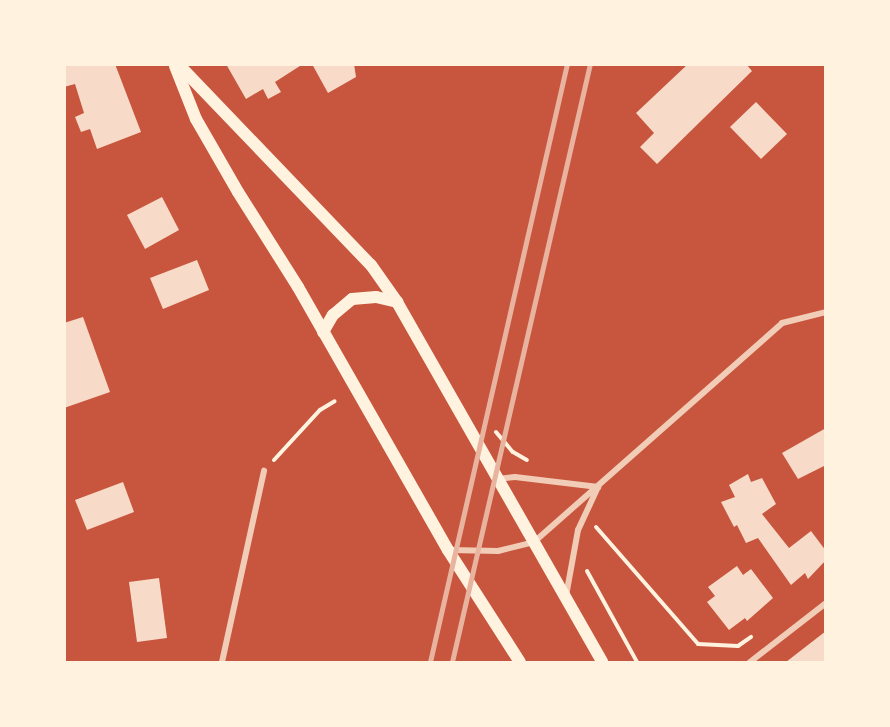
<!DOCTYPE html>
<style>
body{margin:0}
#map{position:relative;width:890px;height:727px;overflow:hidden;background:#c8553d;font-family:Roboto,sans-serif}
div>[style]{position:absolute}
.building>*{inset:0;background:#f7dbc8}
.path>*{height:4px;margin:-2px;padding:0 2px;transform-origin:2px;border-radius:2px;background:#fff3e0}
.minor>*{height:6px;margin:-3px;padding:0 3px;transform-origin:3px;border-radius:3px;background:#f1ccb7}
.secondary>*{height:12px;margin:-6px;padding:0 6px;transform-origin:6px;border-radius:6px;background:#fff3e0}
.rail>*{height:4.5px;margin:-2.25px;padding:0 2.25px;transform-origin:2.25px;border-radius:2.25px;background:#e9b49f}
span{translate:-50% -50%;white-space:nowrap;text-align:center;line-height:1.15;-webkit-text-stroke:5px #fff3e0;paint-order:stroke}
.frame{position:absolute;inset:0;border:66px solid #fff3e0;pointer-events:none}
</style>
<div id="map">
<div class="building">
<div style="clip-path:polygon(64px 64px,115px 64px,141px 132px,97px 149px,90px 129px,81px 132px,75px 117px,84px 113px,75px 84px,64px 87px)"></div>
<div style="clip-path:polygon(226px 64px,303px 64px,275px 82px,281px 92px,268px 99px,263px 89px,246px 99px)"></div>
<div style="clip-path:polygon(312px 64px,354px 64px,356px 77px,328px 93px)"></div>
<div style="clip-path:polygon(688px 64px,746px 64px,752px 71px,657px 164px,640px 147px,654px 133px,636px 113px)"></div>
<div style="clip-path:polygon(756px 102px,787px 134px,761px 159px,730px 127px)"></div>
<div style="clip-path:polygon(162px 197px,179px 230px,145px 249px,127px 215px)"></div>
<div style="clip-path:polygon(197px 260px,209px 290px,163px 309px,150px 278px)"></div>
<div style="clip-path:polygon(83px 317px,110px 392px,64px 408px,64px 323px)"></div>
<div style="clip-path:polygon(826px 428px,826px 465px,798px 479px,782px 453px)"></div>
<div style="clip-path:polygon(748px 474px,751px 482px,762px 478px,776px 504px,762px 514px,789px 548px,811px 531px,826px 551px,826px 560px,808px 579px,805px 573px,791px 585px,758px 538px,746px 543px,737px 525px,734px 527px,721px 502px,735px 497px,729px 485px)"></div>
<div style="clip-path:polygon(123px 482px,134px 512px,87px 530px,75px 500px)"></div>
<div style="clip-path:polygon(737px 566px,743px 575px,751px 569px,773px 598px,747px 621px,745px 618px,729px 630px,707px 602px,715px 596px,708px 587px)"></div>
<div style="clip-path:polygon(159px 578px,167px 638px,137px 642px,129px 582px)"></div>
<div style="clip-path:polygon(826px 631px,826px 662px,786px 662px)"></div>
</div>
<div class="path">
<div style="left:496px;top:432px;width:26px;rotate:50deg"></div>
<div style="left:513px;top:452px;width:16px;rotate:30deg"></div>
<div style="left:274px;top:460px;width:68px;rotate:-47.4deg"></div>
<div style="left:320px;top:410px;width:17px;rotate:-31deg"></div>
<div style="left:596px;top:527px;width:155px;rotate:48.9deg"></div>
<div style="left:698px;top:644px;width:40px;rotate:2.9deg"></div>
<div style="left:738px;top:646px;width:16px;rotate:-35deg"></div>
<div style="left:587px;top:571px;width:104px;rotate:61.2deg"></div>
</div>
<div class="minor">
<div style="left:498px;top:479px;width:17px;rotate:-7deg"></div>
<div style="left:515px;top:477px;width:84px;rotate:6.9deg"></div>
<div style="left:598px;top:487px;width:47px;rotate:114.9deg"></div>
<div style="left:578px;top:530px;width:67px;rotate:100.3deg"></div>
<div style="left:450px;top:550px;width:48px;rotate:1.2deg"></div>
<div style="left:498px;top:551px;width:37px;rotate:-14deg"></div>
<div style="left:534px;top:542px;width:331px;rotate:-41.4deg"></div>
<div style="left:782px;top:323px;width:45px;rotate:-14deg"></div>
<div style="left:222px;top:662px;width:196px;rotate:-77.6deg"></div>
<div style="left:750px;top:662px;width:96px;rotate:-37.8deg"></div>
</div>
<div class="secondary">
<div style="left:178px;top:64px;width:279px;rotate:46.2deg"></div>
<div style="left:371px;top:265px;width:45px;rotate:54.9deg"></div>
<div style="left:397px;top:302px;width:414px;rotate:60.3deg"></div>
<div style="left:175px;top:66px;width:57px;rotate:68.4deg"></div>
<div style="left:196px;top:119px;width:84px;rotate:60.1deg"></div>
<div style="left:238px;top:192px;width:112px;rotate:57.7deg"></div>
<div style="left:298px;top:287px;width:303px;rotate:60.3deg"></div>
<div style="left:448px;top:550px;width:133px;rotate:57.3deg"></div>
<div style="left:323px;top:332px;width:20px;rotate:-60deg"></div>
<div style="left:333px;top:315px;width:25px;rotate:-40deg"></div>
<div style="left:352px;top:299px;width:24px;rotate:-5deg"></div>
<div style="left:376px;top:297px;width:22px;rotate:13deg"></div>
</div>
<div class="rail">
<div style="left:430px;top:662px;width:613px;rotate:-77.1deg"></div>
<div style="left:452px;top:662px;width:614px;rotate:-77.01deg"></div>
</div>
<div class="frame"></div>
</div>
